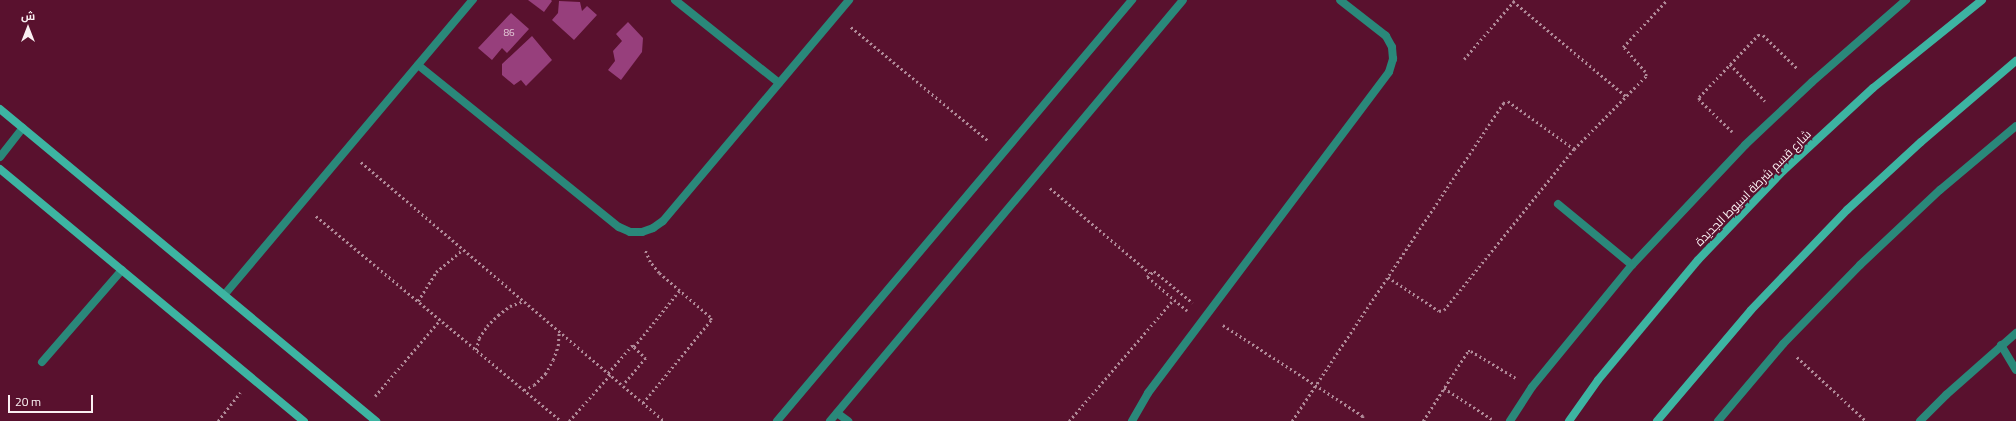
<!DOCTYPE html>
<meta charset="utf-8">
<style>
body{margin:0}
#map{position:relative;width:2016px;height:421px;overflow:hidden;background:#59112e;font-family:Georgia,Cairo,serif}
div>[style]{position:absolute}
.building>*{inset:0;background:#973f7c}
.path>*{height:2.5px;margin-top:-1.25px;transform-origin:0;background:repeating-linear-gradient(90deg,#b08a98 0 2px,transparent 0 5px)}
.lane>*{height:8px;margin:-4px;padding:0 4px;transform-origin:4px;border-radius:4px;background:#2a887a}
.street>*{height:8px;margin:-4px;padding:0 4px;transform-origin:4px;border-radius:4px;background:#2a887a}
.secondary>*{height:8px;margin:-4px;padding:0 4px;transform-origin:4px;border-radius:4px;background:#3db4a2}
span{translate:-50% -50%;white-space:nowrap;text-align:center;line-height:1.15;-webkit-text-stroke:4px #59112e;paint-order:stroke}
.number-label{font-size:10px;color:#e1c4d4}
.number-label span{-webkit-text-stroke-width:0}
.street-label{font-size:12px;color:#faf0f2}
.north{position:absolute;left:8px;top:8px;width:40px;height:40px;-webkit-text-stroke:3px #59112e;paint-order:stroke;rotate:0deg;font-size:11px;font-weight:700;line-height:16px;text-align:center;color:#faf0f2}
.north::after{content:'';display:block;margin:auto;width:14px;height:18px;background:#faf0f2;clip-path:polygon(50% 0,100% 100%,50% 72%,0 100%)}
.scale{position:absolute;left:8px;top:395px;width:85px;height:18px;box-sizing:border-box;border:2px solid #faf0f2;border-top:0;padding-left:5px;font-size:12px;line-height:14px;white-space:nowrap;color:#faf0f2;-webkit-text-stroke:3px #59112e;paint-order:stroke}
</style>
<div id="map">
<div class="building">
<div style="clip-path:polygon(528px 0,551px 0,552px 1px,544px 12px)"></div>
<div style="clip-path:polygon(559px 1px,580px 2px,582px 11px,587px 6px,597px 15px,574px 40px,552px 20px,558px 13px)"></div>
<div style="clip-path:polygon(511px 13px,529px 29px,507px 53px,502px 48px,492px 60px,478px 48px)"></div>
<div style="clip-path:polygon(628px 22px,643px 38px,642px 52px,621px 80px,608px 70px,615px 61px,613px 51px,622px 41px,616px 34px)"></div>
<div style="clip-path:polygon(532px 36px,552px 60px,526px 86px,521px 80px,514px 85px,502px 75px,502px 64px)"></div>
</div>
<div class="path">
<div style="left:1513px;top:1px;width:148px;rotate:40.1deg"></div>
<div style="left:851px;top:27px;width:179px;rotate:39.6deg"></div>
<div style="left:1464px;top:59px;width:78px;rotate:-49.2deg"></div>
<div style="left:1730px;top:64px;width:51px;rotate:46.6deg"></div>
<div style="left:1732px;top:132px;width:46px;rotate:-135.9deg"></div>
<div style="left:1699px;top:100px;width:3px;rotate:-90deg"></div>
<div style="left:1699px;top:97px;width:86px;rotate:-46.4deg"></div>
<div style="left:1758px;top:35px;width:5px"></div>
<div style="left:1763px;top:35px;width:49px;rotate:44.2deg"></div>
<div style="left:361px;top:162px;width:399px;rotate:40.5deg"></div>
<div style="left:1050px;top:188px;width:131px;rotate:40.4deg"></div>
<div style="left:316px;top:216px;width:319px;rotate:39.9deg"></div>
<div style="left:1388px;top:277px;width:61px;rotate:33.7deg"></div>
<div style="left:1439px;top:311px;width:5px;rotate:-11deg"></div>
<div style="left:1444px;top:310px;width:207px;rotate:-51.1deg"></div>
<div style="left:1574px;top:149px;width:103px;rotate:-45.4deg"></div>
<div style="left:1646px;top:76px;width:4px;rotate:-104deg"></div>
<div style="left:1645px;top:72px;width:33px;rotate:-131deg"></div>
<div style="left:1623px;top:47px;width:64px;rotate:-46.9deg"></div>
<div style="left:418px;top:301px;width:34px;rotate:-58deg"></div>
<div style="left:436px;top:272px;width:35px;rotate:-40deg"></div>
<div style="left:1187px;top:311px;width:52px;rotate:-139.6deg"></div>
<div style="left:1147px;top:277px;width:9px;rotate:-41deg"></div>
<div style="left:1154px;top:271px;width:50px;rotate:39.4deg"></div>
<div style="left:1223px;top:325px;width:167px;rotate:33deg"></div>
<div style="left:1363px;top:416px;width:5px;rotate:90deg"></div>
<div style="left:634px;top:347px;width:72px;rotate:-51.2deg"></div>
<div style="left:476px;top:350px;width:12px;rotate:-76deg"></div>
<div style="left:479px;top:338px;width:14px;rotate:-56deg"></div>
<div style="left:487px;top:326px;width:16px;rotate:-45deg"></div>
<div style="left:498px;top:315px;width:15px;rotate:-37deg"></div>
<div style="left:510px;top:306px;width:15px;rotate:-20deg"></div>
<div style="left:1797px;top:357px;width:94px;rotate:42.8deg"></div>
<div style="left:608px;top:373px;width:37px;rotate:-49deg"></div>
<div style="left:632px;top:345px;width:3px;rotate:45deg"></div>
<div style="left:634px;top:347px;width:16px;rotate:43deg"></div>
<div style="left:646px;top:358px;width:35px;rotate:130deg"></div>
<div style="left:1444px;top:388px;width:57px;rotate:32.9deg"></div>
<div style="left:524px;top:390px;width:11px;rotate:-27deg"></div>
<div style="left:534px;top:385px;width:16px;rotate:-45deg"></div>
<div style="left:545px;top:374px;width:16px;rotate:-60deg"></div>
<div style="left:553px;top:360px;width:15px;rotate:-70deg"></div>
<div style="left:558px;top:346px;width:15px;rotate:-86deg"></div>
<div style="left:375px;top:396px;width:100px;rotate:-49.5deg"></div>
<div style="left:643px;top:403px;width:107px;rotate:-50.7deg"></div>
<div style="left:711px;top:320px;width:3px;rotate:-108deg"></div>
<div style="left:710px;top:317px;width:67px;rotate:-139.2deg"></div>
<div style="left:659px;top:273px;width:14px;rotate:-129deg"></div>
<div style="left:650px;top:262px;width:13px;rotate:-113deg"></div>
<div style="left:218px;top:421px;width:36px;rotate:-52deg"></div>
<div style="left:569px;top:421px;width:62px;rotate:-48.3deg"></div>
<div style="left:1069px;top:421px;width:160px;rotate:-49.3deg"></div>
<div style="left:1292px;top:421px;width:382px;rotate:-56.4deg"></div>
<div style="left:1503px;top:103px;width:5px;rotate:-22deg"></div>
<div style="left:1508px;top:101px;width:82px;rotate:36deg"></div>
<div style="left:1423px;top:421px;width:83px;rotate:-57.3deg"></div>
<div style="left:1468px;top:351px;width:3px"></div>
<div style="left:1471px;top:351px;width:52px;rotate:31deg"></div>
</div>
<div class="lane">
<div style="left:1558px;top:204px;width:96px;rotate:39.5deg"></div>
<div style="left:42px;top:362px;width:122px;rotate:-49deg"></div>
</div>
<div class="street">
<div style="left:675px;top:0;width:133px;rotate:38.6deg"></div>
<div style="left:418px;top:65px;width:258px;rotate:38.9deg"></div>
<div style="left:619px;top:227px;width:12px;rotate:24deg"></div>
<div style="left:630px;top:232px;width:12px"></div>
<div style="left:642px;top:232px;width:12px;rotate:-20deg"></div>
<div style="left:653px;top:228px;width:12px;rotate:-35deg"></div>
<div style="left:663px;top:221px;width:289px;rotate:-49.9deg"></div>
<div style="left:0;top:157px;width:37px;rotate:-52deg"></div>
<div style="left:225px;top:294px;width:385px;rotate:-49.9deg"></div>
<div style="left:2001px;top:345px;width:29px;rotate:59deg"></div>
<div style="left:837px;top:413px;width:14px;rotate:36deg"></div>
<div style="left:777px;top:421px;width:551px;rotate:-49.86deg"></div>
<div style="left:830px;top:421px;width:549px;rotate:-50.02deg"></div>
<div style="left:1132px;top:421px;width:32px;rotate:-60deg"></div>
<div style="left:1148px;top:393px;width:401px;rotate:-53.1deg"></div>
<div style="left:1389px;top:72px;width:14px;rotate:-73deg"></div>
<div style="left:1393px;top:59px;width:12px;rotate:-95deg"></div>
<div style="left:1392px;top:47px;width:13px;rotate:-119deg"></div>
<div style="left:1386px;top:36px;width:58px;rotate:-142deg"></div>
<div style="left:1510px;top:421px;width:40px;rotate:-57.1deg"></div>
<div style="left:1532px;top:387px;width:158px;rotate:-50.7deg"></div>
<div style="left:1632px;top:265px;width:165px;rotate:-46.7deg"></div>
<div style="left:1745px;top:145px;width:92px;rotate:-43.2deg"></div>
<div style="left:1812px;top:82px;width:125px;rotate:-41.1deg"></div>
<div style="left:1718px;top:421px;width:101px;rotate:-49.8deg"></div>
<div style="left:1783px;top:344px;width:110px;rotate:-45.7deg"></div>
<div style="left:1860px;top:265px;width:110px;rotate:-43.2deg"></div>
<div style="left:1940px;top:190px;width:99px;rotate:-40.1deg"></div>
<div style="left:1920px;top:421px;width:37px;rotate:-45deg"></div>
<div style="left:1946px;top:395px;width:94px;rotate:-41.5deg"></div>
</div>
<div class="secondary">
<div style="left:0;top:109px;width:489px;rotate:39.7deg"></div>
<div style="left:0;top:169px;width:395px;rotate:39.7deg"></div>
<div style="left:1569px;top:421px;width:50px;rotate:-54.7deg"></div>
<div style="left:1598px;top:380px;width:156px;rotate:-50.2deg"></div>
<div style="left:1698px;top:260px;width:123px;rotate:-46.3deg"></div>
<div style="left:1783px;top:171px;width:122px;rotate:-42.7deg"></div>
<div style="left:1873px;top:88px;width:140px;rotate:-38.9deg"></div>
<div style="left:1657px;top:421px;width:145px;rotate:-49.7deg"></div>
<div style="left:1751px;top:310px;width:139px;rotate:-46.2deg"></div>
<div style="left:1847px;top:210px;width:100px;rotate:-42.6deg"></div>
<div style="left:1921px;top:142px;width:125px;rotate:-40.5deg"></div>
</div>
<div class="number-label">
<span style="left:509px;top:33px">86</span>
</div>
<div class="street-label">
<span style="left:1753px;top:188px;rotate:-45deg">شارع قسم شرطة اسيوط الجديدة</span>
</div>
<div class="north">ش</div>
<div class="scale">20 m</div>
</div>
